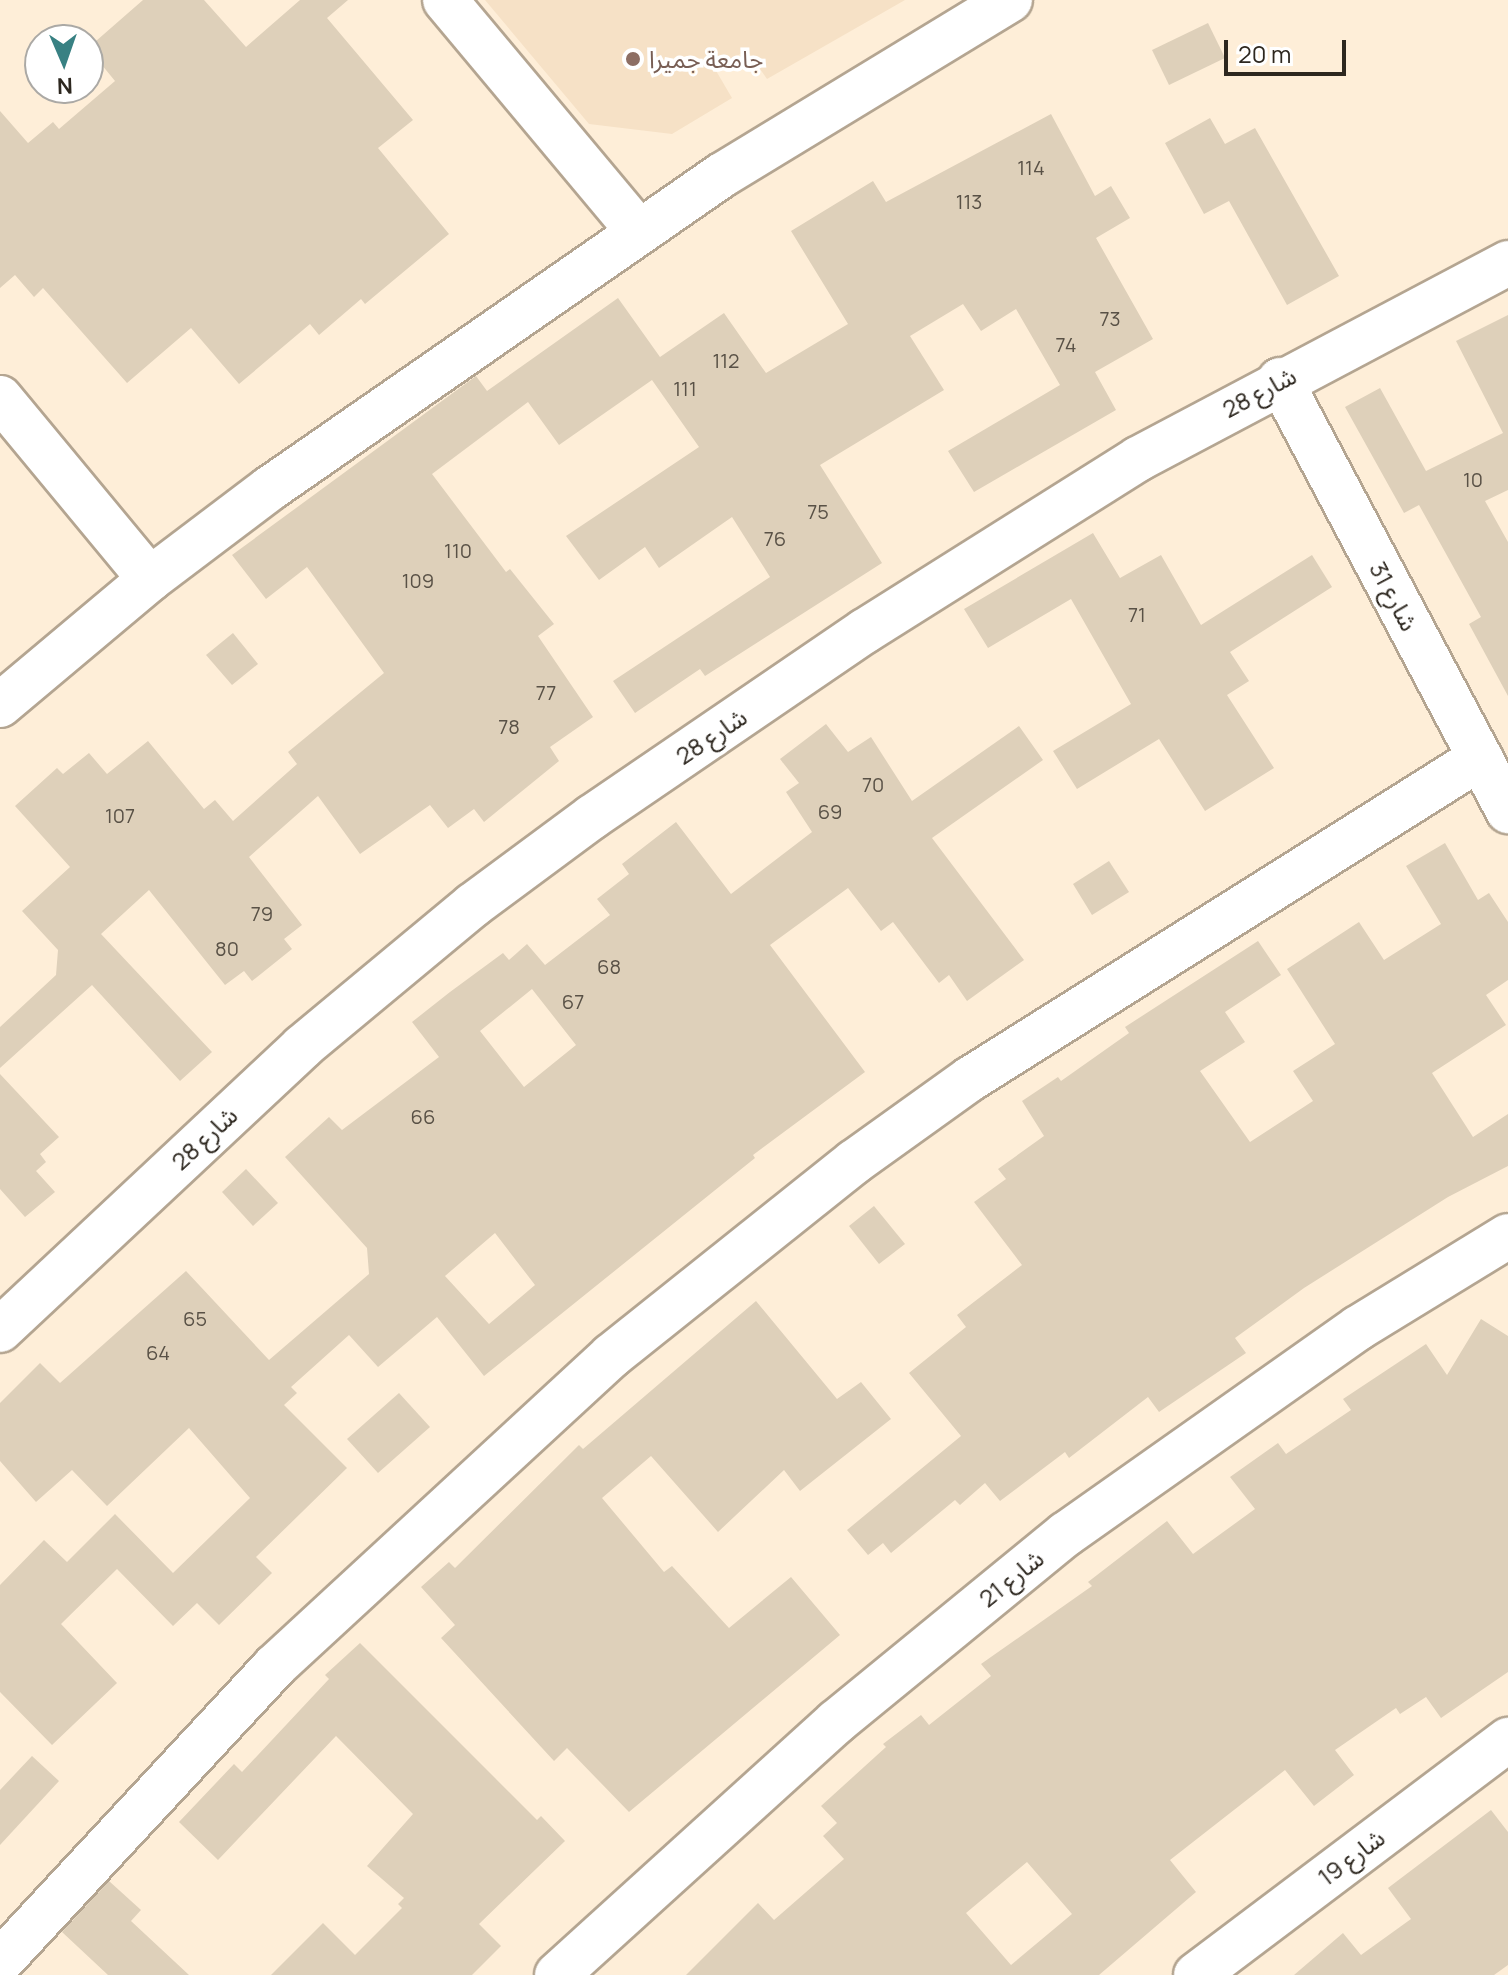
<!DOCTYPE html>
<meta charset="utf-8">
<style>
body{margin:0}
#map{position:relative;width:1508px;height:1975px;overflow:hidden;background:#feeed8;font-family:Manrope,"Noto Sans Arabic",sans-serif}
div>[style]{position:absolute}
.built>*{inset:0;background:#f6e1c6}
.building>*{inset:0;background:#ded0ba}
.roads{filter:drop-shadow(2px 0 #b4a591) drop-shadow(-2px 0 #b4a591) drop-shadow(0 2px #b4a591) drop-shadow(0 -2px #b4a591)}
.minor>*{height:44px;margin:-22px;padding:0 22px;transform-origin:22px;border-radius:22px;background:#fff}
.dots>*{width:22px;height:22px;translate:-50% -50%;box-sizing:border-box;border:4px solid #fff;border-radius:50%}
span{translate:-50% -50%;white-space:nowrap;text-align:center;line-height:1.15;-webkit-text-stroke:7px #fff;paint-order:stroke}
.number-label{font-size:20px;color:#595146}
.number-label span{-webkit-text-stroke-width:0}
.education-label{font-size:24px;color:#785e54}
.left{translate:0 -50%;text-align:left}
.street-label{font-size:24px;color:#2d271f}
.north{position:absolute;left:24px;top:24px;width:80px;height:80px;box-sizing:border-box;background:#fff;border:2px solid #aba9a5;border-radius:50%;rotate:178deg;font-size:22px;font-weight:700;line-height:32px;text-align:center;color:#2d271f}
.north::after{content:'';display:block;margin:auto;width:28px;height:36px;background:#388183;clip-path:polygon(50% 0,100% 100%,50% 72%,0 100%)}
.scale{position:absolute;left:1224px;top:40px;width:122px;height:36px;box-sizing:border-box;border:4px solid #2d271f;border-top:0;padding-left:10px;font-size:24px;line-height:28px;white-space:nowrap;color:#2d271f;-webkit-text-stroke:6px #fff;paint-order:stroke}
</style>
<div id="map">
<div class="built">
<div style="clip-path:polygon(485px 0,905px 0,767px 79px,747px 50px,715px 69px,732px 98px,672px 134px,589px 124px)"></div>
</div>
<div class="building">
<div style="clip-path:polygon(143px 0,204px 0,246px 47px,300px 0,348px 0,327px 18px,413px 120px,378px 148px,449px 234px,365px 304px,361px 299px,319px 335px,310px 324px,239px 384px,191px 328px,127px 383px,43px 288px,34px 297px,15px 275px,0 288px,0 111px,28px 143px,53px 122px,59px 129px,115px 81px,88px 48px)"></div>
<div style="clip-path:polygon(1208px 23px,1225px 58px,1169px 85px,1152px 50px)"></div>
<div style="clip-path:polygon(1051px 114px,1095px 196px,1111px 186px,1130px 218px,1096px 238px,1153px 339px,1095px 372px,1116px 410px,974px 492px,948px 451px,1060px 385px,1016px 309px,981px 331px,963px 304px,910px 336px,944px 390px,820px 465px,882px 563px,705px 676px,700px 669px,635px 713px,613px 681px,770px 577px,732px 517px,659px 568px,645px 547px,599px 580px,566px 536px,699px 447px,652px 380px,559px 445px,528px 402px,432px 474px,506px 572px,510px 569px,554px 624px,538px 636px,593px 717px,550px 747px,559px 761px,484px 822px,474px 809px,448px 828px,430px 805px,360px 854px,318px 796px,249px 857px,302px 925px,284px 939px,292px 949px,252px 981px,244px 971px,225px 985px,149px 890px,101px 934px,212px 1052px,180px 1081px,92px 985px,0 1068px,0 1027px,56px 975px,58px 950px,22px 911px,70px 867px,15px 806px,57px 768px,63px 774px,89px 753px,107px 774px,148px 741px,204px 809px,215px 800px,233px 821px,297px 764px,288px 752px,384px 673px,307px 567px,266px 599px,232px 555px,476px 376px,487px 391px,618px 298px,660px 357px,724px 313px,766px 373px,848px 324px,791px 231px,873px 181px,886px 202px)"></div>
<div style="clip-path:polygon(1210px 118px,1225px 144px,1255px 128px,1339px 276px,1287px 305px,1229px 201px,1204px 214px,1165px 143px)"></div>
<div style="clip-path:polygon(1508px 315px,1508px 490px,1485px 501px,1508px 542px,1508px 696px,1469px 624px,1481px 617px,1419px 505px,1404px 513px,1345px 407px,1380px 388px,1426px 471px,1503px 433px,1456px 341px)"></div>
<div style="clip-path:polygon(1093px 533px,1120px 578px,1161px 555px,1201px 625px,1312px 555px,1332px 587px,1230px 652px,1249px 681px,1227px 695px,1274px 768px,1205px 811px,1159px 739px,1077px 789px,1053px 751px,1131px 704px,1071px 599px,988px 648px,964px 609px)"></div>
<div style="clip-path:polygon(233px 633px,258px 664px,232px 685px,206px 655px)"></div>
<div style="clip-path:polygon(evenodd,826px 724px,848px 752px,871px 737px,912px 801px,1019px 726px,1043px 760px,932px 838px,1024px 960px,967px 1001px,949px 975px,939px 983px,893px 922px,881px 931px,848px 888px,770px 945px,865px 1072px,753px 1155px,755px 1158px,484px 1376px,437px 1317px,378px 1367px,349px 1335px,291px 1387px,297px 1393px,284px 1405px,347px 1468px,256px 1557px,272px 1573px,219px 1625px,197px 1603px,173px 1626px,117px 1569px,61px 1624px,117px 1683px,52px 1745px,0 1692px,0 1585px,44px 1540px,67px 1562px,115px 1514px,173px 1573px,250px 1498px,189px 1428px,107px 1506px,72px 1470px,36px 1502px,0 1461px,0 1403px,40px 1363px,60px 1383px,186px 1271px,269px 1360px,369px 1274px,367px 1248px,285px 1157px,329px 1117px,342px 1130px,439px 1057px,412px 1022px,450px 992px,503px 953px,509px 960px,527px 944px,545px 965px,610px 915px,597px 899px,629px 874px,622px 864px,676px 822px,731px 894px,812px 832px,786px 792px,799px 783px,780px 759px,826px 724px,532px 989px,576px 1045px,524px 1087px,480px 1031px,532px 989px,826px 724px,495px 1233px,535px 1285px,489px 1324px,445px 1276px,495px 1233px)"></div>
<div style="clip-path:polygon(1445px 843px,1478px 900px,1489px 893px,1508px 922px,1508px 980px,1486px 995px,1506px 1025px,1432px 1073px,1473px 1137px,1508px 1114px,1508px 1166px,1448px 1197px,1304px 1288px,1235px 1338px,1246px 1353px,1159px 1412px,1148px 1397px,1069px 1458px,1065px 1452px,1000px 1501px,985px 1483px,960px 1505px,955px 1500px,891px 1553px,883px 1543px,868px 1555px,847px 1530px,961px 1436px,909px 1373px,966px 1327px,957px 1315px,1022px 1265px,974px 1202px,1006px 1179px,998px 1169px,1044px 1136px,1022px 1101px,1058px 1077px,1061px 1081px,1129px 1033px,1125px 1027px,1258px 941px,1281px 975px,1225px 1012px,1245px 1042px,1200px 1071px,1250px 1142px,1313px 1101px,1293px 1071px,1335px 1044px,1287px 969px,1359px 922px,1384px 960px,1441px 924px,1406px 866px)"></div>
<div style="clip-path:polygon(1109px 861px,1129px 892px,1092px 915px,1073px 884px)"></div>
<div style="clip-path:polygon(0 1074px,59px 1137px,40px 1154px,46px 1162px,36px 1171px,55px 1192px,25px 1217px,0 1189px)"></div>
<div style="clip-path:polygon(246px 1169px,278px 1203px,253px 1226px,222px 1192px)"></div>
<div style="clip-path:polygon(874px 1206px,905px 1244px,879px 1264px,849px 1226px)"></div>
<div style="clip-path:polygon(756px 1301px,837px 1399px,861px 1382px,891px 1419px,800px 1491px,784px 1470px,718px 1532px,651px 1456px,602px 1498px,664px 1572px,672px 1566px,729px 1628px,791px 1577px,840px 1635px,629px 1812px,567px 1748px,554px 1761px,441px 1638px,455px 1625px,421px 1587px,449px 1562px,455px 1568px,579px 1445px,583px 1449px)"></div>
<div style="clip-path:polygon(evenodd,1481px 1319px,1508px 1336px,1508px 1672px,1441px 1718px,1426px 1697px,1400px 1714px,1396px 1708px,1335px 1750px,1354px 1775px,1314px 1806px,1285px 1770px,1170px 1860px,1196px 1892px,1099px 1975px,686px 1975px,758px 1903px,774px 1920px,844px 1859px,823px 1836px,837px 1823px,821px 1806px,886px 1747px,883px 1744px,921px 1715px,929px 1725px,991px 1676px,981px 1664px,1092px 1586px,1088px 1582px,1167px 1521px,1193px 1554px,1255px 1509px,1230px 1477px,1278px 1443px,1286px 1454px,1351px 1410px,1343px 1399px,1426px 1344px,1447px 1375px,1481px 1319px,1027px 1862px,1072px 1914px,1011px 1965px,966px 1913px,1027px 1862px)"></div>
<div style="clip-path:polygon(399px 1393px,430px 1427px,378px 1473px,347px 1439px)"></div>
<div style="clip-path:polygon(360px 1643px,537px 1820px,541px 1816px,565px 1841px,479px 1924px,501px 1946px,472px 1975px,271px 1975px,323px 1923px,355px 1955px,402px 1908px,398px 1904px,404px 1898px,367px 1866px,413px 1814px,336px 1736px,218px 1860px,179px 1822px,234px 1764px,242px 1772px,329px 1679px,325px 1675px)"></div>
<div style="clip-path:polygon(32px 1756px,59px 1781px,0 1845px,0 1790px)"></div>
<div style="clip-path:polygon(1491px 1810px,1508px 1832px,1508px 1965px,1494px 1975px,1294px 1975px,1343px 1933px,1361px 1955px,1411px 1919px,1388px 1888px)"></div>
<div style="clip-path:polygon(109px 1881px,141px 1910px,131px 1921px,189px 1975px,108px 1975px,62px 1932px)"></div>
</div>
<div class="roads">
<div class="minor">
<div style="left:445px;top:0;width:302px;rotate:50.1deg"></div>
<div style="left:1280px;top:380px;width:488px;rotate:62.1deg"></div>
<div style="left:0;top:398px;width:235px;rotate:50.4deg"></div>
<div style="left:0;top:705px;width:196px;rotate:-40deg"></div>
<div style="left:150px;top:579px;width:149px;rotate:-37.1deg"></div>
<div style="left:269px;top:489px;width:551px;rotate:-34.73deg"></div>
<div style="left:722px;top:175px;width:337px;rotate:-31.3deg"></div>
<div style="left:0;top:1330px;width:414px;rotate:-43.1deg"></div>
<div style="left:302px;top:1047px;width:222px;rotate:-39.7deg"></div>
<div style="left:473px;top:905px;width:148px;rotate:-36.5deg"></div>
<div style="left:592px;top:817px;width:330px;rotate:-34.3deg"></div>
<div style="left:865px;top:631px;width:323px;rotate:-32.2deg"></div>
<div style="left:1138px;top:459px;width:419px;rotate:-27.9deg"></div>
<div style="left:0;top:1962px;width:403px;rotate:-47.1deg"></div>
<div style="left:274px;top:1667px;width:459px;rotate:-42.7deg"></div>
<div style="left:611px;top:1356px;width:311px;rotate:-38.6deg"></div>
<div style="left:854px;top:1162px;width:143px;rotate:-35.6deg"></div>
<div style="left:970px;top:1079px;width:603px;rotate:-32.19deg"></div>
<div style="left:557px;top:1975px;width:377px;rotate:-42.2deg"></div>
<div style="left:836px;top:1722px;width:297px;rotate:-39.3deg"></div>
<div style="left:1066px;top:1534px;width:357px;rotate:-35.2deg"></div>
<div style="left:1358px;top:1328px;width:176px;rotate:-31.5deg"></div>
<div style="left:1196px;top:1975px;width:391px;rotate:-37deg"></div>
</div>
</div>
<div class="dots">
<div style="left:633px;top:59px;background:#8d6e63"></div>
</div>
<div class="number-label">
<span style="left:1031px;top:167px">114</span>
<span style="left:969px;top:201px">113</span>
<span style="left:1110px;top:318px">73</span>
<span style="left:1066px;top:344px">74</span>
<span style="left:726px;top:360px">112</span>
<span style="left:685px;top:388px">111</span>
<span style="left:1473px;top:479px">10</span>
<span style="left:818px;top:511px">75</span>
<span style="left:775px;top:538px">76</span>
<span style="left:458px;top:550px">110</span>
<span style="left:418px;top:580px">109</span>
<span style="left:1137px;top:614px">71</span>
<span style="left:546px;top:692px">77</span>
<span style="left:509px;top:726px">78</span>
<span style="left:873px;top:784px">70</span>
<span style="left:830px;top:811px">69</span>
<span style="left:120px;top:815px">107</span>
<span style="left:262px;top:913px">79</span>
<span style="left:227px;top:948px">80</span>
<span style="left:609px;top:966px">68</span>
<span style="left:573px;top:1001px">67</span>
<span style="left:423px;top:1116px">66</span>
<span style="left:195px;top:1318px">65</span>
<span style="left:158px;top:1352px">64</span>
</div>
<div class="education-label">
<span class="left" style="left:649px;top:59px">جامعة جميرا</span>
</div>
<div class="street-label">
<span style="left:1259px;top:392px;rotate:-28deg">شارع 28</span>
<span style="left:1394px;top:596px;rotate:62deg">شارع 31</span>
<span style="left:711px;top:736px;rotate:-34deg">شارع 28</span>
<span style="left:204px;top:1138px;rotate:-43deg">شارع 28</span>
<span style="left:1011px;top:1578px;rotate:-39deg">شارع 21</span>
<span style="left:1351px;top:1857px;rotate:-37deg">شارع 19</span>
</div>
<div class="north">N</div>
<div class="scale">20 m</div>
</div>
